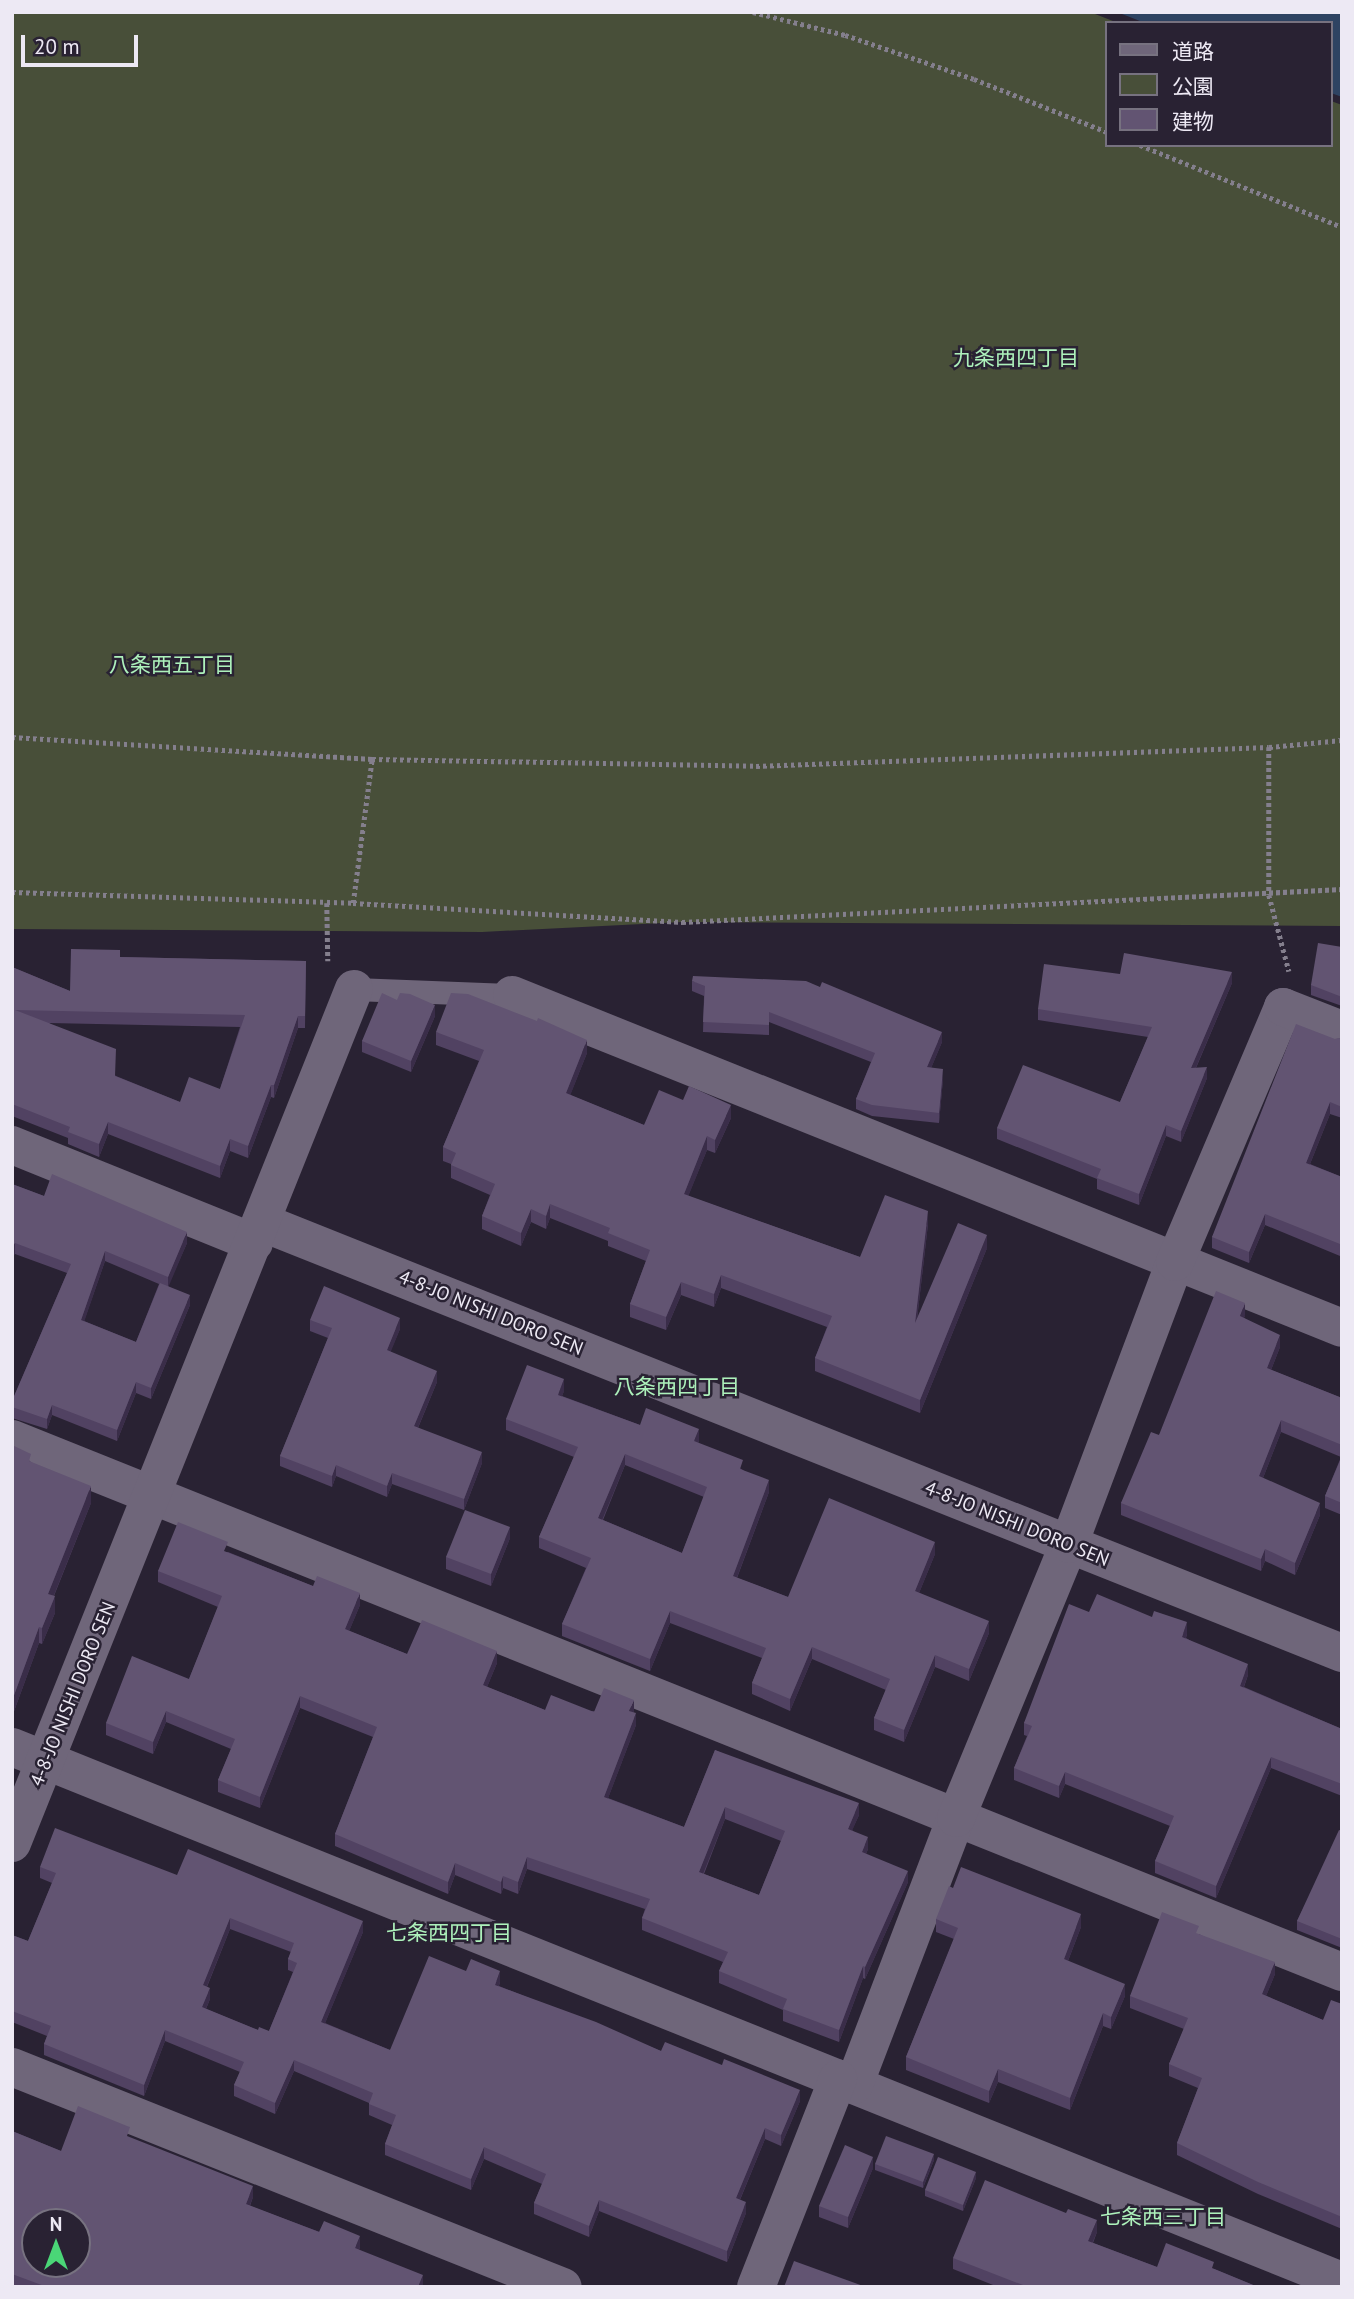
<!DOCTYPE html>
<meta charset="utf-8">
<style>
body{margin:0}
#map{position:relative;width:1354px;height:2299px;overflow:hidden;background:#292233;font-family:"PT Sans","Noto Sans JP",sans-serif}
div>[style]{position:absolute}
.green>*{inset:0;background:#484f39}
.water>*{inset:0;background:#2e4362}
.path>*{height:4.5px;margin-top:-2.25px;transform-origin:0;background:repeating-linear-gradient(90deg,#847f8d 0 3.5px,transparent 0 7px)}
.service>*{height:23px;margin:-11.5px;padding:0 11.5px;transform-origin:11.5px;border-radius:11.5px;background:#6f667a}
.minor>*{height:38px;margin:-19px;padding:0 19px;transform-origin:19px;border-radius:19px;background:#6f667a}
.wall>*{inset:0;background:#514262}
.shaded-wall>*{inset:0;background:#3a2d49}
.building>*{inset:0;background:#625472}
span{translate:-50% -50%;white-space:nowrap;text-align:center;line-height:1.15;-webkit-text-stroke:5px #292233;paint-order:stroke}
.street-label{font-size:19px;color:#ede9f4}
.neighbourhood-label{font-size:21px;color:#adf1bb}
.frame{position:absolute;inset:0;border:14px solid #ede9f4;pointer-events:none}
.legend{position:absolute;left:1105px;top:21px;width:228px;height:126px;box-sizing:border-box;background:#292233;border:2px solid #777280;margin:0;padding:9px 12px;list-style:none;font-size:21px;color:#ede9f4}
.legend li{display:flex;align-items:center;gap:14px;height:35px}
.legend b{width:35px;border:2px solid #777280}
.north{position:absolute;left:21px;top:2208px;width:70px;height:70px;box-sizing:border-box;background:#292233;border:2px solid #777280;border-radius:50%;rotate:0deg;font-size:19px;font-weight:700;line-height:28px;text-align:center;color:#ede9f4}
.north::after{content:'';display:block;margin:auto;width:24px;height:32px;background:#4ad677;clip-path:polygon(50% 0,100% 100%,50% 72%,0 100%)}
.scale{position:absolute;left:21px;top:35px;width:117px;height:32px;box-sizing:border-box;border:4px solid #ede9f4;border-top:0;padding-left:9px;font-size:21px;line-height:24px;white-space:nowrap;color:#ede9f4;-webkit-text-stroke:5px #292233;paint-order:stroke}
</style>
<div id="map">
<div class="green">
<div style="clip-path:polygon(12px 12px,1090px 12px,1118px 23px,1107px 23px,1107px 145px,1331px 145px,1331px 101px,1342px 105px,1342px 926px,682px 922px,482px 932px,12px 929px)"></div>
</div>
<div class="water">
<div style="clip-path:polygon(1117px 12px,1342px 12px,1342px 97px,1331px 93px,1331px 23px,1145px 23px)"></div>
</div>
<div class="path">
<div style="left:753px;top:12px;width:95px;rotate:14deg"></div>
<div style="left:845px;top:35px;width:136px;rotate:18.8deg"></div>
<div style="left:974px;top:79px;width:143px;rotate:21.7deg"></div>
<div style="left:1140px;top:145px;width:218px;rotate:22.1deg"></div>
<div style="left:12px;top:737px;width:361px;rotate:3.5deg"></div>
<div style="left:372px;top:759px;width:384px;rotate:1deg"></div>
<div style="left:756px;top:766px;width:513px;rotate:-2.12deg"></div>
<div style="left:1269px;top:747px;width:73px;rotate:-5.5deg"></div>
<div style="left:1269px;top:747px;width:148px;rotate:90deg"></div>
<div style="left:1269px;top:895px;width:79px;rotate:75.3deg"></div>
<div style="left:12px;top:892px;width:341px;rotate:1.8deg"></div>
<div style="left:353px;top:903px;width:330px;rotate:3.3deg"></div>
<div style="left:682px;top:922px;width:661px;rotate:-2.86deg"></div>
<div style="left:327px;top:903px;width:58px;rotate:89deg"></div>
<div style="left:353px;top:903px;width:145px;rotate:-82.5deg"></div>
</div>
<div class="service">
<div style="left:354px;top:989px;width:158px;rotate:2.2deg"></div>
</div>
<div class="minor">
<div style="left:512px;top:995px;width:894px;rotate:21.86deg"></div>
<div style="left:12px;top:1145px;width:261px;rotate:22deg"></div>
<div style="left:261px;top:1222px;width:1164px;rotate:21.74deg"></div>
<div style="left:12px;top:1439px;width:1433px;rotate:21.84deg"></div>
<div style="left:12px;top:1747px;width:1433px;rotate:21.88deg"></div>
<div style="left:12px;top:1843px;width:920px;rotate:-68.18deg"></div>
<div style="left:12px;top:2067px;width:593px;rotate:21.77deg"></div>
<div style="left:854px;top:2085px;width:286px;rotate:-69.1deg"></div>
<div style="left:956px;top:1818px;width:296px;rotate:-67.6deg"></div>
<div style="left:1069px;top:1544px;width:301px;rotate:-69.4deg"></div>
<div style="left:1175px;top:1262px;width:277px;rotate:-67deg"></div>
<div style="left:1283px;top:1007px;width:63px;rotate:21.3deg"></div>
<div style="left:756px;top:2287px;width:224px;rotate:-68.5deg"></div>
</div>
<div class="wall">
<div style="clip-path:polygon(1342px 947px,1342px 1006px,1311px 995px,1311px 985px)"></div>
<div style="clip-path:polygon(evenodd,120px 957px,306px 961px,305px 1028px,298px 1028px,274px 1098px,271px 1097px,248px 1158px,230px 1151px,220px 1178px,108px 1134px,99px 1157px,68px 1144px,68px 1138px,12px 1116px,12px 967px,70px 991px,120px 957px,49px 1023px,240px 1027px,220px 1089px,180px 1102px,116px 1076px,49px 1023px)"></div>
<div style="clip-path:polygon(1120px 974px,1232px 983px,1196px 1068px,1207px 1078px,1181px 1142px,1166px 1136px,1139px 1205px,1097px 1189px,1097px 1179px,997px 1139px,997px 1128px,1120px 1102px,1148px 1037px,1038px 1020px,1038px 1009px)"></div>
<div style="clip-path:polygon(692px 981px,942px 1042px,931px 1068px,943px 1079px,939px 1123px,872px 1116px,856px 1109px,856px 1099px,871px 1062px,769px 1022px,769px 1035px,703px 1032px,704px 996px,692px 991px)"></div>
<div style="clip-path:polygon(397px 1000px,435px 1016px,411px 1072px,362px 1052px,362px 1041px)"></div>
<div style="clip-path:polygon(436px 1032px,587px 1053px,570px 1095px,644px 1125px,683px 1100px,731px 1118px,715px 1153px,707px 1150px,688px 1196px,860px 1257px,928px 1224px,917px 1319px,987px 1248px,920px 1413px,815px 1371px,815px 1358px,827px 1327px,721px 1288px,714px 1307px,681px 1295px,666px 1330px,630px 1317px,630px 1304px,646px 1261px,608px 1246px,608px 1241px,550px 1218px,546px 1229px,531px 1222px,521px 1246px,482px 1229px,482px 1216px,490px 1195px,451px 1178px,451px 1164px,443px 1161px,443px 1147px,479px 1061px,436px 1045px)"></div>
<div style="clip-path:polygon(1342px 1038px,1342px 1118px,1330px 1114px,1310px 1164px,1342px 1177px,1340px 1256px,1265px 1225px,1249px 1263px,1212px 1248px,1212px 1237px,1335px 1039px)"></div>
<div style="clip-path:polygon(evenodd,12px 1184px,44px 1196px,187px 1243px,168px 1286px,190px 1305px,151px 1399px,136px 1393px,117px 1441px,52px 1415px,47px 1429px,12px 1418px,12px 1401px,67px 1273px,15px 1254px,12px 1184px,105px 1261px,159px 1284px,136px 1342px,84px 1321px,105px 1261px)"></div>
<div style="clip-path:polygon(1245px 1315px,1244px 1318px,1280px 1347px,1271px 1370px,1342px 1398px,1342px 1515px,1325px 1508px,1325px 1496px,1341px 1457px,1281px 1432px,1263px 1478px,1320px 1515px,1295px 1575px,1265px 1561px,1261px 1571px,1121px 1515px,1121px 1503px,1159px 1435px)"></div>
<div style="clip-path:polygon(310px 1320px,400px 1329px,390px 1352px,437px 1382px,418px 1428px,482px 1463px,464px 1510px,392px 1484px,387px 1497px,336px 1476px,332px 1487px,280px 1466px,280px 1456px,328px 1338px,310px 1331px)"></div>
<div style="clip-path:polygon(evenodd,564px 1391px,562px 1396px,640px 1425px,699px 1441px,698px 1443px,743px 1470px,769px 1492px,737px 1578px,788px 1597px,935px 1554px,919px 1593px,989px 1633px,969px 1681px,935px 1667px,904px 1742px,874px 1730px,874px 1718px,886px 1690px,812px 1659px,790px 1711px,752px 1694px,752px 1683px,762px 1658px,670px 1623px,650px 1671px,562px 1636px,562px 1624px,586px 1568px,539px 1548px,539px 1537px,574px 1457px,506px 1430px,506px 1419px,564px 1391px,625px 1465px,704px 1497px,682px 1553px,603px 1520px,625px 1465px)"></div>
<div style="clip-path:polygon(12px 1445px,31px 1462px,91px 1503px,54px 1596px,55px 1613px,42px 1644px,39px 1643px,13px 1714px)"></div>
<div style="clip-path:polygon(510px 1538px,491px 1586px,446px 1569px,446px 1557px)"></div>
<div style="clip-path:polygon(evenodd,228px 1552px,360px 1605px,349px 1631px,407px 1654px,497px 1663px,487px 1687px,545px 1710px,633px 1712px,636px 1725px,608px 1798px,684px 1827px,715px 1750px,859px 1815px,852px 1830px,868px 1849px,866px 1854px,908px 1882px,865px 1979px,863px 1978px,839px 2042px,783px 2021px,783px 2010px,719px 1983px,719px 1971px,723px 1962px,642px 1930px,642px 1918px,645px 1909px,527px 1869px,518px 1894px,503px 1888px,501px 1894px,455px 1875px,448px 1894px,335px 1846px,335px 1834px,373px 1737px,300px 1708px,260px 1808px,218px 1792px,218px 1780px,231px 1749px,166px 1722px,153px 1754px,106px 1735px,106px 1723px,189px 1679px,218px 1607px,158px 1582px,158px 1571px,228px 1552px,725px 1819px,781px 1841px,759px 1895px,704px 1874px,725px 1819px)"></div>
<div style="clip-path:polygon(1089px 1612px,1187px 1634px,1186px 1638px,1248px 1675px,1244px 1687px,1342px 1729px,1342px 1796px,1271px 1768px,1216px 1898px,1155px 1873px,1155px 1861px,1170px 1826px,1065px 1784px,1059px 1798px,1014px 1780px,1014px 1768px,1027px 1736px,1024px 1735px,1024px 1723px)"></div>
<div style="clip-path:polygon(1342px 1831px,1342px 1948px,1297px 1930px,1297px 1921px)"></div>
<div style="clip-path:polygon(evenodd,40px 1867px,177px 1875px,363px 1932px,325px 2023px,390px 2050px,466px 1971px,500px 1982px,499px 1986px,661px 2051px,800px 2101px,781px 2146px,765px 2139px,740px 2200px,746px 2213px,727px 2262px,599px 2211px,589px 2237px,534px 2214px,534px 2203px,542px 2184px,484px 2159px,471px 2190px,385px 2155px,385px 2144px,392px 2125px,369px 2115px,369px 2103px,294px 2071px,275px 2114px,234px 2096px,234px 2085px,240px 2072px,165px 2041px,144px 2096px,44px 2055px,44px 2044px,47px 2036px,12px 2022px,12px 1935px,28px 1941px,52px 1883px,40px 1878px,40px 1867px,230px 1929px,291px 1952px,288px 1959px,288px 1970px,293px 1972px,269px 2031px,258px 2030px,206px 2009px,210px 1999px,207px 1987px,230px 1929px)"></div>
<div style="clip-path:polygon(936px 1919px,1081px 1927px,1068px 1961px,1125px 1996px,1111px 2029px,1103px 2026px,1070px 2110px,998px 2082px,989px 2103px,906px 2070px,906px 2057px,954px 1939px,936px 1932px)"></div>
<div style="clip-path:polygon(1199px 1934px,1275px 1974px,1266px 1996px,1323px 2020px,1342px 2004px,1342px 2229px,1258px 2194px,1177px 2155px,1177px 2143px,1198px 2088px,1169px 2076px,1169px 2064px,1184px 2029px,1130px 2008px,1130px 1996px)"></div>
<div style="clip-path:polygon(12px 2131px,61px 2151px,130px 2138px,253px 2197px,250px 2206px,360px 2247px,359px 2250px,423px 2287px,17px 2287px,12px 2285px)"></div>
<div style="clip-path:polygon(934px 2160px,923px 2188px,875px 2170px,875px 2164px)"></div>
<div style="clip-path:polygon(873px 2168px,848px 2228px,819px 2217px,819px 2206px)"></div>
<div style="clip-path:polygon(976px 2178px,963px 2211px,925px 2196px,925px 2190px)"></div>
<div style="clip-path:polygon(1097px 2232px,1093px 2243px,1157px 2267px,1214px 2269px,1258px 2287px,998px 2287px,953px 2269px,953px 2258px)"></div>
</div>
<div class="shaded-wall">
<div style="clip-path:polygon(1232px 972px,1232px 983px,1191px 1079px,1191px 1068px)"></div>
<div style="clip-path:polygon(435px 1005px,435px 1016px,411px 1072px,411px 1061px)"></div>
<div style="clip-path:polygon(298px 1016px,298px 1028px,274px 1098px,274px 1085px)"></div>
<div style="clip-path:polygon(942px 1032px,942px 1042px,927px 1078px,927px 1067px)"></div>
<div style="clip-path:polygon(587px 1040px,587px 1053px,566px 1106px,566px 1093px)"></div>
<div style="clip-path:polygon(1207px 1067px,1207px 1078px,1181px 1142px,1181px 1131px)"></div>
<div style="clip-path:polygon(943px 1069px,943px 1079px,939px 1123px,939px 1113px)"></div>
<div style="clip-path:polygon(271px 1085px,271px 1097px,248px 1158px,248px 1146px)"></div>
<div style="clip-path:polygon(1330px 1102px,1330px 1114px,1306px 1174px,1306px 1163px)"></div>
<div style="clip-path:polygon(731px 1105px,731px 1118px,715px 1153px,715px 1140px)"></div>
<div style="clip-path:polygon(108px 1122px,108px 1134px,99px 1157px,99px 1144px)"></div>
<div style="clip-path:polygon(1166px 1125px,1166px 1136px,1139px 1205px,1139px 1194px)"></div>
<div style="clip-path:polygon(707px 1136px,707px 1150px,684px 1207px,684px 1194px)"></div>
<div style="clip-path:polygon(230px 1139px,230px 1151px,220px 1178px,220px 1166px)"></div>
<div style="clip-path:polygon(550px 1204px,550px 1218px,546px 1229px,546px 1216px)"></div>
<div style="clip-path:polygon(531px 1209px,531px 1222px,521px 1246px,521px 1233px)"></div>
<div style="clip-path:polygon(928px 1211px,928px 1224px,915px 1337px,915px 1323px)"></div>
<div style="clip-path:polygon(1265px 1214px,1265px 1225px,1249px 1263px,1249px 1252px)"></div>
<div style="clip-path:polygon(187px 1232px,187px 1243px,168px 1288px,168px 1277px)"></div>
<div style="clip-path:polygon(987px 1235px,987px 1248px,920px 1413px,920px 1400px)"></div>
<div style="clip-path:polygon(1342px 1239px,1342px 1250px,1340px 1256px,1340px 1244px)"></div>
<div style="clip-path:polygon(15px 1243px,15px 1254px,12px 1259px,12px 1248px)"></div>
<div style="clip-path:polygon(105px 1251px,105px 1261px,81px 1331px,81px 1320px)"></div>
<div style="clip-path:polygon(721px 1275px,721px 1288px,714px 1307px,714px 1294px)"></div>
<div style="clip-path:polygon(681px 1282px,681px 1295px,666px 1330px,666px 1317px)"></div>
<div style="clip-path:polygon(190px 1295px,190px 1305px,151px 1399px,151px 1388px)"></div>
<div style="clip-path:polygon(1245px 1303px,1245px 1315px,1240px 1328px,1240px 1316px)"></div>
<div style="clip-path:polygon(400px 1318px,400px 1329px,387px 1361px,387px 1350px)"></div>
<div style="clip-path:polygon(1280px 1335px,1280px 1347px,1267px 1380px,1267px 1368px)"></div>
<div style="clip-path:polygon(437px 1371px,437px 1382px,414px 1437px,414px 1426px)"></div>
<div style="clip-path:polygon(564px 1379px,564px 1391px,558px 1406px,558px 1395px)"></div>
<div style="clip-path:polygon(136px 1382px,136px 1393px,117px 1441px,117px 1430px)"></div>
<div style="clip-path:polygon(52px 1405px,52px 1415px,47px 1429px,47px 1419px)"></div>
<div style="clip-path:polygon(1281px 1420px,1281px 1432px,1259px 1488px,1259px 1476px)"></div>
<div style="clip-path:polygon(699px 1429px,699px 1441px,694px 1453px,694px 1441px)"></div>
<div style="clip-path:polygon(482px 1452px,482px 1463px,464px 1510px,464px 1499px)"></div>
<div style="clip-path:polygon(625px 1454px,625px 1465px,598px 1530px,598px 1518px)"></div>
<div style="clip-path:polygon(336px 1465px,336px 1476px,332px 1487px,332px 1476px)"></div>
<div style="clip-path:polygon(392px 1473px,392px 1484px,387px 1497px,387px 1486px)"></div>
<div style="clip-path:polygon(769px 1480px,769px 1492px,733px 1588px,733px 1576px)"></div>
<div style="clip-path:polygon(91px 1486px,91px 1503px,48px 1610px,48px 1594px)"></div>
<div style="clip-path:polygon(1320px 1503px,1320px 1515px,1295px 1575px,1295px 1563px)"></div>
<div style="clip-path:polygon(510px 1527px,510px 1538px,491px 1586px,491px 1574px)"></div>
<div style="clip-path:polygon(935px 1542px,935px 1554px,915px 1603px,915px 1591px)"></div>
<div style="clip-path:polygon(1265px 1549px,1265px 1561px,1261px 1571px,1261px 1559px)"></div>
<div style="clip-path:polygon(360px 1593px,360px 1605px,345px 1641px,345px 1629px)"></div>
<div style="clip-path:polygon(55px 1596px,55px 1613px,42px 1644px,42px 1628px)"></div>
<div style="clip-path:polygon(670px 1611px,670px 1623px,650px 1671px,650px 1659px)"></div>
<div style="clip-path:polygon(989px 1621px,989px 1633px,969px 1681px,969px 1669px)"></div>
<div style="clip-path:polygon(1187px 1622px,1187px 1634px,1182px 1649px,1182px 1637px)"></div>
<div style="clip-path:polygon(39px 1627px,39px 1643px,13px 1714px,13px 1698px)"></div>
<div style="clip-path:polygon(812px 1647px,812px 1659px,790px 1711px,790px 1699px)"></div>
<div style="clip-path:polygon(497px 1651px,497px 1663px,483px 1697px,483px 1685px)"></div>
<div style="clip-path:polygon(935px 1655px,935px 1667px,904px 1742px,904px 1730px)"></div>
<div style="clip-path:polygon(1248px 1664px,1248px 1675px,1240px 1697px,1240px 1686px)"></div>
<div style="clip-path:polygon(300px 1696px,300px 1708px,260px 1808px,260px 1797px)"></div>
<div style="clip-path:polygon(634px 1700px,634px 1712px,629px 1723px,629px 1711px)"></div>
<div style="clip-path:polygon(166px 1711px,166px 1722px,153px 1754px,153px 1742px)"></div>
<div style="clip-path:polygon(636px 1713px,636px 1725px,604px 1809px,604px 1797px)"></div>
<div style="clip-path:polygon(1271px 1757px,1271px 1768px,1216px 1898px,1216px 1886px)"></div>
<div style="clip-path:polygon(1065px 1772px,1065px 1784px,1059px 1798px,1059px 1786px)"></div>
<div style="clip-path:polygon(859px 1803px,859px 1815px,848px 1840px,848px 1829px)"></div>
<div style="clip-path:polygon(725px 1807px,725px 1819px,699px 1884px,699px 1872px)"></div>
<div style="clip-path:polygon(868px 1837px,868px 1849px,862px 1864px,862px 1852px)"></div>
<div style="clip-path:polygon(527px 1857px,527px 1869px,518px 1894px,518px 1882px)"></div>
<div style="clip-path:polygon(455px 1863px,455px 1875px,448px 1894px,448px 1882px)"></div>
<div style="clip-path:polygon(908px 1871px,908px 1882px,865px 1979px,865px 1967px)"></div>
<div style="clip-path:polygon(503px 1876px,503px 1888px,501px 1894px,501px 1882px)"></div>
<div style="clip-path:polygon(1081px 1914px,1081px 1927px,1064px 1971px,1064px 1959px)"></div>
<div style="clip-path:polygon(230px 1918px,230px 1929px,203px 1996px,203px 1985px)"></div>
<div style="clip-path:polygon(363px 1921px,363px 1932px,321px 2033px,321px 2022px)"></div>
<div style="clip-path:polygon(1275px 1962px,1275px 1974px,1262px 2006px,1262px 1994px)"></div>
<div style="clip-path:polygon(863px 1966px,863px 1978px,839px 2042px,839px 2030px)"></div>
<div style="clip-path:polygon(500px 1971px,500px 1982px,495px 1996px,495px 1985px)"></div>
<div style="clip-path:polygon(1125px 1984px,1125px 1996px,1111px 2029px,1111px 2017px)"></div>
<div style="clip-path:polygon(210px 1988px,210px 1999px,202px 2018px,202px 2007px)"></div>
<div style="clip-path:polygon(1103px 2013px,1103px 2026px,1070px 2110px,1070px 2098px)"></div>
<div style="clip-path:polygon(165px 2030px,165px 2041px,144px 2096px,144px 2085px)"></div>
<div style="clip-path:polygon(294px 2060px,294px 2071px,275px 2114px,275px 2103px)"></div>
<div style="clip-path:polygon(998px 2069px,998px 2082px,989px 2103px,989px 2091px)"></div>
<div style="clip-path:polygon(800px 2090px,800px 2101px,781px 2146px,781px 2135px)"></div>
<div style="clip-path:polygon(765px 2128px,765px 2139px,736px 2209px,736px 2198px)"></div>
<div style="clip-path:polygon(484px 2147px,484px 2159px,471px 2190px,471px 2179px)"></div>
<div style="clip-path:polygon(934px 2154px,934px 2160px,923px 2188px,923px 2182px)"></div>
<div style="clip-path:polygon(873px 2157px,873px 2168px,848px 2228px,848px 2217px)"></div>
<div style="clip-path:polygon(976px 2172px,976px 2178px,963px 2211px,963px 2205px)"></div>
<div style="clip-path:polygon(253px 2186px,253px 2197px,246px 2215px,246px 2204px)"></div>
<div style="clip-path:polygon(599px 2200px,599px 2211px,589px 2237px,589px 2226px)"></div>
<div style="clip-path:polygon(746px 2202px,746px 2213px,727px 2262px,727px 2251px)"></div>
<div style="clip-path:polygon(1097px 2220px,1097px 2232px,1088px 2253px,1088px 2241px)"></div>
<div style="clip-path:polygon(360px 2236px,360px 2247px,355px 2259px,355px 2248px)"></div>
<div style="clip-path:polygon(423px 2275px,423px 2286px,418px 2287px)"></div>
</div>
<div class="building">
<div style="clip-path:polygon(1318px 943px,1342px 947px,1342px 997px,1311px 985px)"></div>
<div style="clip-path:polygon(evenodd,71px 949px,120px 950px,120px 957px,306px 961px,305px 1016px,298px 1016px,274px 1085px,271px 1085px,248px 1146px,230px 1139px,220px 1166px,108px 1122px,99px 1144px,68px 1132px,70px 1127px,12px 1104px,12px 967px,70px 991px,71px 949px,15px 1010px,245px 1015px,220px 1089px,189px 1077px,180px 1102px,115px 1076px,116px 1049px,15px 1010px)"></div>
<div style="clip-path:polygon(1124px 953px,1232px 972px,1191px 1068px,1207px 1067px,1181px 1131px,1166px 1125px,1139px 1194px,1097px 1178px,1101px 1169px,997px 1128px,1023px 1065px,1120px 1102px,1152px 1027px,1038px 1009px,1044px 964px,1120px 974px)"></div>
<div style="clip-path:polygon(693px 976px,806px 981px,820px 987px,822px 982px,942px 1032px,927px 1067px,943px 1069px,939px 1113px,872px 1105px,856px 1099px,875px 1053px,769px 1012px,769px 1025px,703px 1022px,705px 986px,692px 981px)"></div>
<div style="clip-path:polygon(382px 993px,397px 1000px,400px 993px,410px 994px,435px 1005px,411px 1061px,362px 1041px)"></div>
<div style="clip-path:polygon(451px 993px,468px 994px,537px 1021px,538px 1018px,587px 1040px,566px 1093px,644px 1125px,659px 1090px,683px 1100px,689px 1086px,731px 1105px,715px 1140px,707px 1136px,684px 1194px,860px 1257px,885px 1195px,928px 1211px,915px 1323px,958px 1223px,987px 1235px,920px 1400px,815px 1358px,832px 1316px,721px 1275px,714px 1294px,681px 1282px,666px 1317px,630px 1304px,650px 1250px,608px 1233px,610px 1228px,550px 1204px,546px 1216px,531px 1209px,521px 1233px,482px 1216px,495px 1184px,451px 1165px,456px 1153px,443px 1147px,484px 1050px,436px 1032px)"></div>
<div style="clip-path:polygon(1296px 1024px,1335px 1039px,1342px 1038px,1342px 1107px,1330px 1102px,1306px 1163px,1342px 1177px,1342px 1239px,1340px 1244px,1265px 1214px,1249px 1252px,1212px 1237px)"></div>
<div style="clip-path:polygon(52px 1174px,187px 1232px,168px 1277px,105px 1251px,81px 1320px,136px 1342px,160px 1283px,190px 1295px,151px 1388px,136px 1382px,117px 1430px,52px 1405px,47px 1419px,12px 1407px,12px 1401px,71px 1264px,15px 1243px,12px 1248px,12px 1184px,44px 1196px)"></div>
<div style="clip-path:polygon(324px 1286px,400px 1318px,387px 1350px,437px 1371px,414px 1426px,482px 1452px,464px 1499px,392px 1473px,387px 1486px,336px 1465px,332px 1476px,280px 1456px,332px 1328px,310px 1320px)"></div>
<div style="clip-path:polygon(1216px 1291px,1245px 1303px,1240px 1316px,1280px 1335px,1267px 1368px,1342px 1398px,1342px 1445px,1281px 1420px,1259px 1476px,1320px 1503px,1295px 1563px,1265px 1549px,1261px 1559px,1121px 1503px,1151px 1432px,1159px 1435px)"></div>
<div style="clip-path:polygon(evenodd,527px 1365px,564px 1379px,558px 1395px,640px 1425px,646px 1408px,699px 1429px,694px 1441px,743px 1460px,740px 1469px,769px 1480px,733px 1576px,788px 1597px,829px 1498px,935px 1542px,915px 1591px,989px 1621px,969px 1669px,935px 1655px,904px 1730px,874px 1718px,890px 1679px,812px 1647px,790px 1699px,752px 1683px,766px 1648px,670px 1611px,650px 1659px,562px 1624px,591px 1558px,539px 1537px,578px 1447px,506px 1419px,527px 1365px,625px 1454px,707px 1487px,682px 1553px,598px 1518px,625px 1454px)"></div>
<div style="clip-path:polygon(12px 1445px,31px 1454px,29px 1461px,91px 1486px,48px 1594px,55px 1596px,42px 1628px,39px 1627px,13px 1698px)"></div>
<div style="clip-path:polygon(1342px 1456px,1342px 1503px,1325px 1496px)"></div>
<div style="clip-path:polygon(465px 1510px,510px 1527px,491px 1574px,446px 1557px)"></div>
<div style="clip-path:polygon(evenodd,178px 1522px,228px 1542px,224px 1551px,313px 1586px,317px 1576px,360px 1593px,345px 1629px,407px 1654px,422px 1620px,497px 1651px,483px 1685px,545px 1710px,551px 1695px,594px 1712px,604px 1688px,634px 1700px,629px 1711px,636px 1713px,604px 1797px,684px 1827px,715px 1750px,859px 1803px,848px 1829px,868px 1837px,862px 1852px,908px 1871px,865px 1967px,863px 1966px,839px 2030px,783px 2009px,787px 1999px,719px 1971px,728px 1952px,642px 1918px,650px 1899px,527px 1857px,518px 1882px,503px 1876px,501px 1882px,455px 1863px,448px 1882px,335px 1834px,377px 1727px,300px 1696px,260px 1797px,218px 1780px,235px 1739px,166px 1711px,153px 1742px,106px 1723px,132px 1656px,189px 1679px,222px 1596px,158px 1571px,178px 1522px,725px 1807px,785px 1831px,759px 1895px,699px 1872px,725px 1807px)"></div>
<div style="clip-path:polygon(1097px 1594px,1152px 1617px,1154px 1611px,1187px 1622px,1182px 1637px,1248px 1664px,1240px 1686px,1342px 1729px,1342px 1784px,1271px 1757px,1216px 1886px,1155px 1861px,1174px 1816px,1065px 1772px,1059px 1786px,1014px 1768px,1032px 1726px,1024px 1723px,1069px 1604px,1089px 1612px)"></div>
<div style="clip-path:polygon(evenodd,55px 1828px,177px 1875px,188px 1849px,363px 1921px,321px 2022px,390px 2050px,429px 1956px,466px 1971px,471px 1959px,500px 1971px,495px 1985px,596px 2022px,661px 2051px,665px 2042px,722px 2065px,724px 2059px,800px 2090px,781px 2135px,765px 2128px,736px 2198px,746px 2202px,727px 2251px,599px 2200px,589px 2226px,534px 2203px,546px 2174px,484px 2147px,471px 2179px,385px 2144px,396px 2115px,369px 2104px,373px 2093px,294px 2060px,275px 2103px,234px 2085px,244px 2062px,165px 2030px,144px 2085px,44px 2044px,51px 2026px,12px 2011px,12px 1935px,28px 1941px,56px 1873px,40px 1867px,55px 1828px,230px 1918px,294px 1943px,288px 1959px,297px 1963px,269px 2031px,259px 2027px,258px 2030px,202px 2007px,210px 1988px,203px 1985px,230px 1918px)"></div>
<div style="clip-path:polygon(1339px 1830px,1342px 1831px,1342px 1939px,1297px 1921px)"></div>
<div style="clip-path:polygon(961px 1867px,1081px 1914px,1064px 1959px,1125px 1984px,1111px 2017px,1103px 2013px,1070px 2098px,998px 2069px,989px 2091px,906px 2057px,958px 1928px,936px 1919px,949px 1886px,953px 1888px)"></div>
<div style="clip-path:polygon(1162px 1912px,1199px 1926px,1196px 1933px,1275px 1962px,1262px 1994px,1323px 2020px,1331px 2000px,1342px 2004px,1342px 2217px,1258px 2182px,1177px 2143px,1202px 2078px,1169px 2064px,1188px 2018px,1130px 1996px)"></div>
<div style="clip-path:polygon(evenodd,78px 2106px,127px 2126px,130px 2127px,127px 2136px,253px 2186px,246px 2204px,319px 2232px,324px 2221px,360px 2236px,355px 2248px,423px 2275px,418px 2287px,47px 2287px,12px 2274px,12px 2131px,61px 2151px,78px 2106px,35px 2222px,77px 2222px,77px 2264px,35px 2264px,35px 2222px)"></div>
<div style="clip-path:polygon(886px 2136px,934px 2154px,923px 2182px,875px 2164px)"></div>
<div style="clip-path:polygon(845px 2145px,873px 2157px,848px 2217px,819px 2206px)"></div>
<div style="clip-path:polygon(938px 2157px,976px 2172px,963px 2205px,925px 2190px)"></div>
<div style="clip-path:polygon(985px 2180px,1066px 2213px,1068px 2209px,1097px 2220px,1088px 2241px,1157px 2267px,1166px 2243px,1214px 2262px,1212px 2268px,1258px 2287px,1028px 2287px,953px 2258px)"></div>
<div style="clip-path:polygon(794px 2261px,866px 2287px,784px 2287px)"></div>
</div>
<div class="street-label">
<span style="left:491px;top:1313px;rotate:22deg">4-8-JO NISHI DORO SEN</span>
<span style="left:1017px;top:1524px;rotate:22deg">4-8-JO NISHI DORO SEN</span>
<span style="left:73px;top:1694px;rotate:-68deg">4-8-JO NISHI DORO SEN</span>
</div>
<div class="neighbourhood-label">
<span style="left:1016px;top:358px">九条西四丁目</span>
<span style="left:172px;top:665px">八条西五丁目</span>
<span style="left:677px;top:1387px">八条西四丁目</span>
<span style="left:449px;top:1933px">七条西四丁目</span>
<span style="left:1163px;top:2217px">七条西三丁目</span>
</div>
<div class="frame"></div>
<ul class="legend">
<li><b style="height:9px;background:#6f667a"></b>道路</li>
<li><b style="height:19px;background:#484f39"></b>公園</li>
<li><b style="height:19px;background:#625472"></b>建物</li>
</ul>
<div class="north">N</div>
<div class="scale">20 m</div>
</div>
